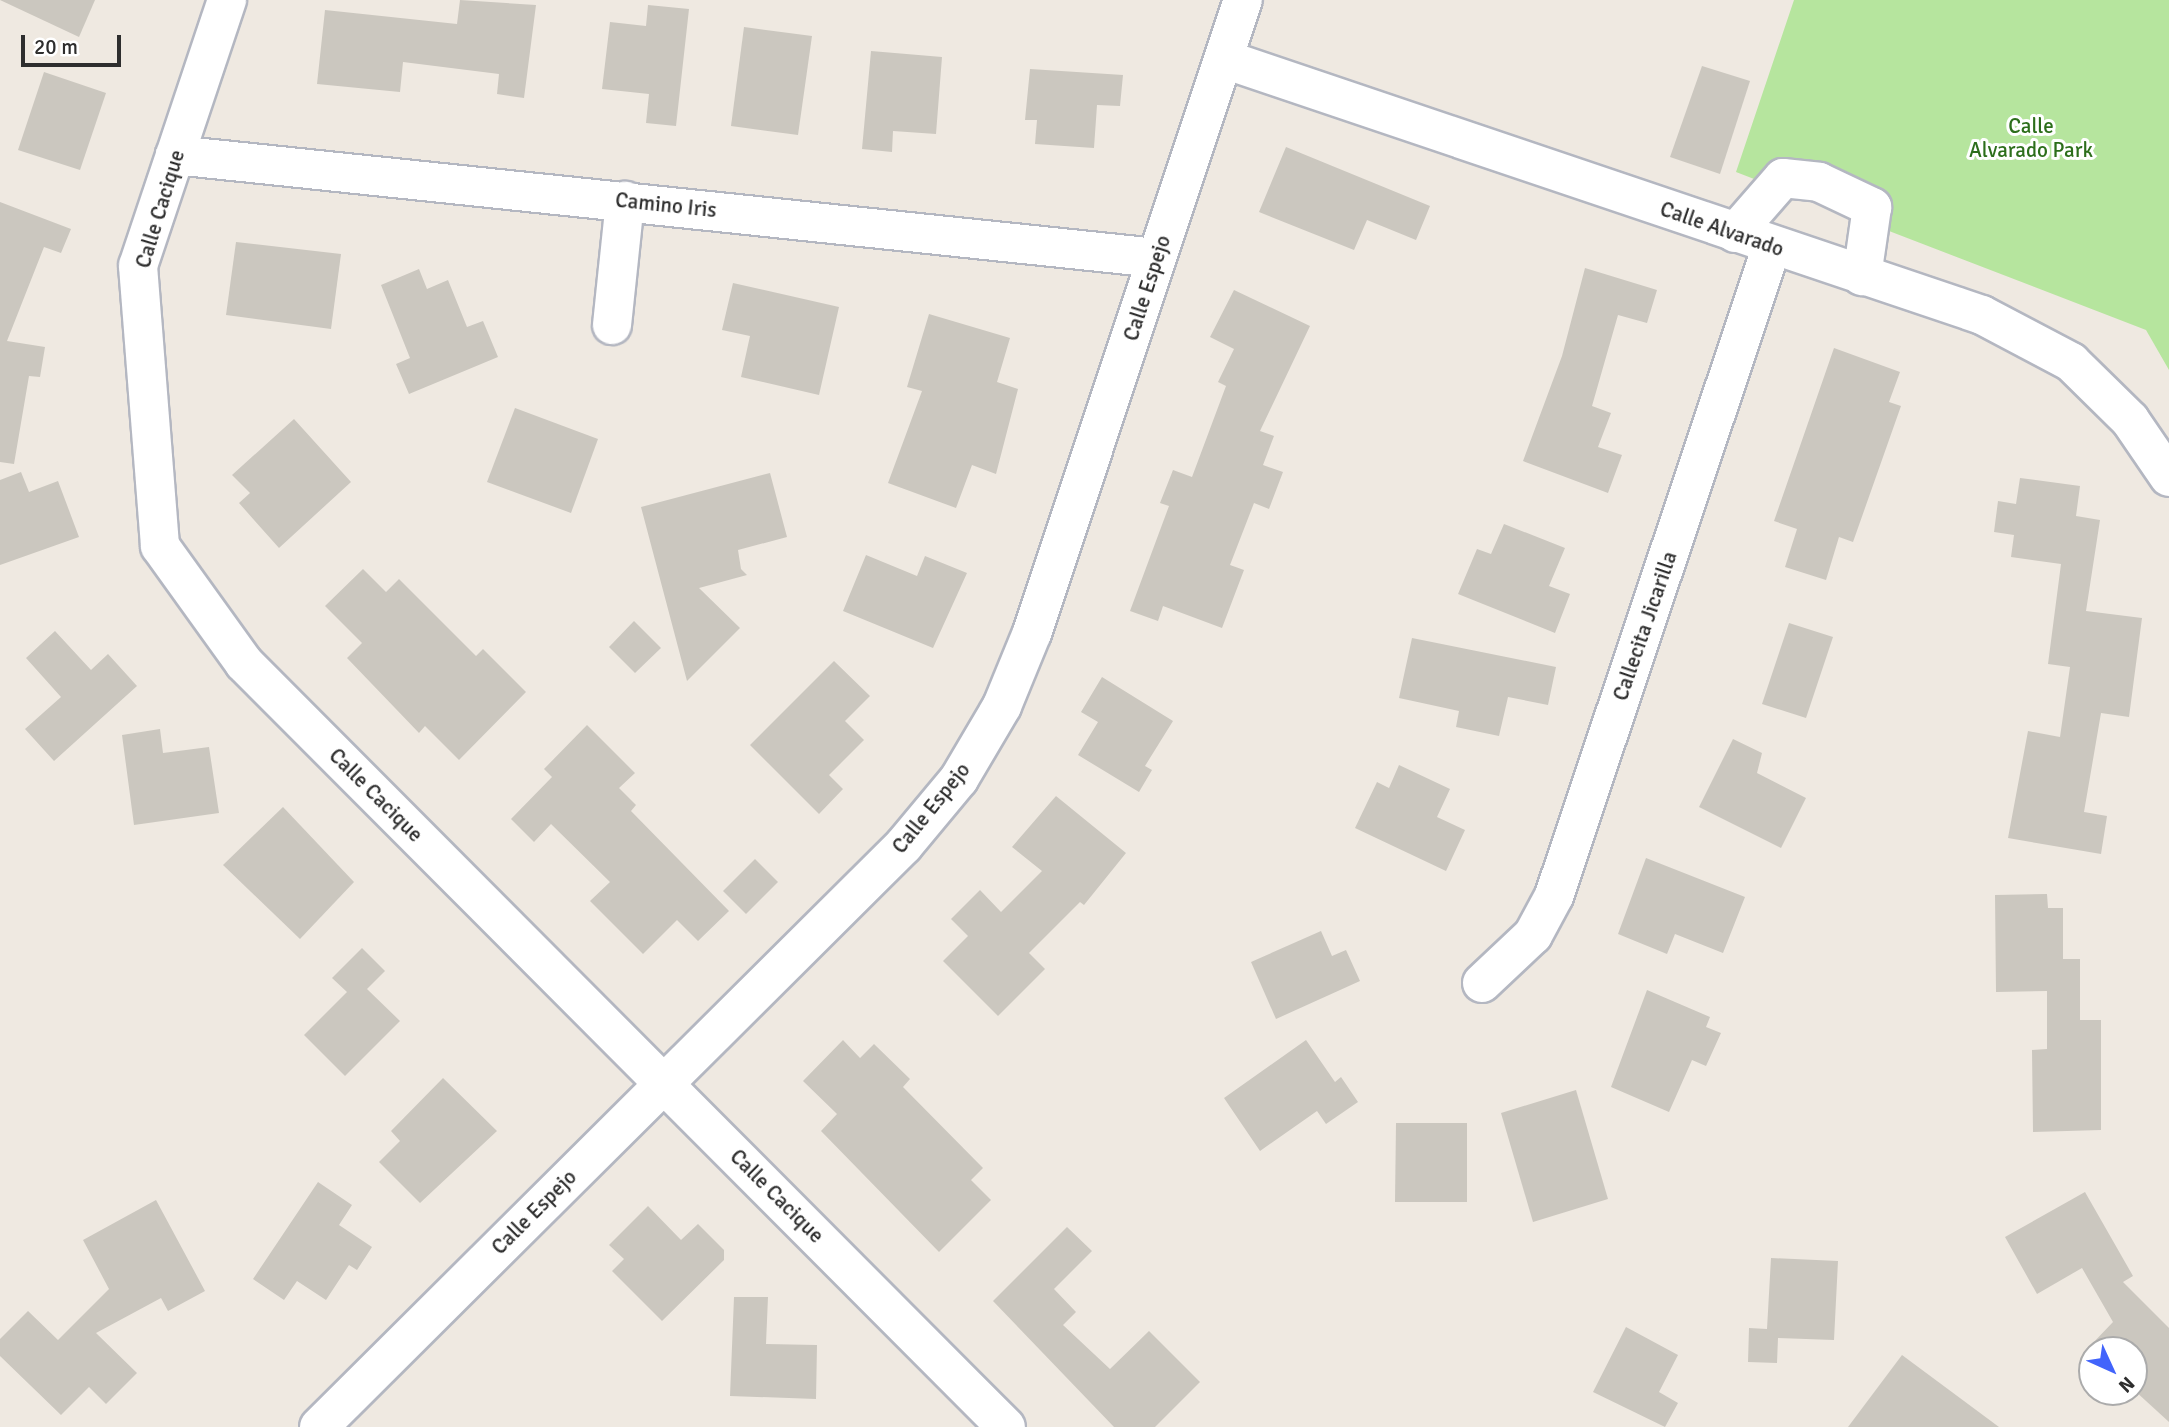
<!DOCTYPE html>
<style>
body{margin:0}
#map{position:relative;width:2169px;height:1427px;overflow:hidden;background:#efe9e1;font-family:Signika,sans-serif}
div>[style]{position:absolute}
.green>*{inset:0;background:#b6e59e}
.building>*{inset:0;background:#cbc7bf}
.roads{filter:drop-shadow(2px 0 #b4b7c1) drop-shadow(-2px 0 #b4b7c1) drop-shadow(0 2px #b4b7c1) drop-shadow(0 -2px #b4b7c1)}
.minor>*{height:38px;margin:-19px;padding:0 19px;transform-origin:19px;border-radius:19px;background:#fff}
span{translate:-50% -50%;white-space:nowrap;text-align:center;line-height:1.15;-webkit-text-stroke:6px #fff;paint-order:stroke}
.park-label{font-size:21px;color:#2c6e1b}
.street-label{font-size:21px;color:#2e2e2e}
.north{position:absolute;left:2078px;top:1336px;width:70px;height:70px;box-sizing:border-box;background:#fff;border:2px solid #ababab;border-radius:50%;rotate:135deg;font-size:19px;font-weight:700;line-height:28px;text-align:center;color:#2e2e2e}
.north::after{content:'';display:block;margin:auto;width:24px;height:32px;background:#4264fb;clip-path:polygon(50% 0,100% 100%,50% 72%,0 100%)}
.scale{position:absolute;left:21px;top:35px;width:100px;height:32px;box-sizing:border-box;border:4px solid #2e2e2e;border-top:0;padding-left:9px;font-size:21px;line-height:24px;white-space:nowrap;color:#2e2e2e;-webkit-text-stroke:5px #fff;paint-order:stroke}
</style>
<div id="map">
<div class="green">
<div style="clip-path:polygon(1794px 0,2169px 0,2169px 370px,2146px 330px,1736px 172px)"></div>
</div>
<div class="building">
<div style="clip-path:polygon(0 0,95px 0,79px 37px)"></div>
<div style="clip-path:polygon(460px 0,536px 5px,524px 98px,497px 94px,499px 74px,403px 62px,400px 92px,317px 84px,325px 10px,457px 24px)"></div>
<div style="clip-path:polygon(648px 5px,689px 9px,676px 126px,646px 123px,649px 94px,602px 89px,610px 22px,646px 26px)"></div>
<div style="clip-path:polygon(744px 27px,812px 36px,798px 135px,731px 126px)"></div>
<div style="clip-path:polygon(871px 51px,942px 57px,936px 134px,893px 131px,892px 152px,862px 149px)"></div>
<div style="clip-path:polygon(1702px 66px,1750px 81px,1720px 174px,1670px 157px)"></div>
<div style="clip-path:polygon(1030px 69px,1123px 75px,1120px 106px,1097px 105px,1094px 148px,1035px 144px,1037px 120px,1025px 120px)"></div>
<div style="clip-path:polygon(44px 72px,106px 93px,80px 170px,18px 150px)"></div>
<div style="clip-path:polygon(1286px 147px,1430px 206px,1416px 240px,1367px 220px,1354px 250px,1259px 212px)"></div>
<div style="clip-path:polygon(0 202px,71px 229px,61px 253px,44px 247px,7px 341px,45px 347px,40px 377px,29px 376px,14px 464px,0 462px)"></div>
<div style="clip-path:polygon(236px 242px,341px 254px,331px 329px,226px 315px)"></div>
<div style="clip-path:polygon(1585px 268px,1657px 290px,1647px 323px,1618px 315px,1592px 406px,1611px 413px,1598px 447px,1622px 455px,1608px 493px,1523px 461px,1562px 356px)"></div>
<div style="clip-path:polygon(419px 269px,427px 289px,448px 280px,467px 327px,483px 321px,498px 357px,409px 394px,396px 364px,410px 358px,381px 285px)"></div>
<div style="clip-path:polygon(733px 283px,839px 307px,819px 395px,741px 377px,750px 336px,722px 330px)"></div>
<div style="clip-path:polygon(1234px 290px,1310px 326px,1260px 431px,1274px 436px,1263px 465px,1283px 472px,1269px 509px,1254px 503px,1230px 565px,1244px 570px,1222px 628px,1163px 606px,1158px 621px,1130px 611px,1169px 506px,1160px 503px,1173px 470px,1192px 477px,1226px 386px,1218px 382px,1234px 349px,1210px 337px)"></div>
<div style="clip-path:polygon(929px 314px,1010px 338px,997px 382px,1018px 389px,996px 474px,972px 465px,956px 508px,888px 483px,922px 391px,907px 387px)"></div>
<div style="clip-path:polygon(1834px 348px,1900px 372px,1889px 402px,1901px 406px,1853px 542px,1839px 537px,1826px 580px,1785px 567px,1797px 529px,1774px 521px)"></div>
<div style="clip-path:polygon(515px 408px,598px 439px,571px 513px,487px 482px)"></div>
<div style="clip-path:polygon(294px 419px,351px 482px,279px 548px,239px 503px,250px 493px,232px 475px)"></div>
<div style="clip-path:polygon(21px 472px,29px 492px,58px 481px,79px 537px,0 565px,0 480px)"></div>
<div style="clip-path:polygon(770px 473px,787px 537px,738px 550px,741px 569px,747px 575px,699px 588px,740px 628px,687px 681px,641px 507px)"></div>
<div style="clip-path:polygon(2020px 478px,2080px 486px,2076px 516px,2100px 520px,2086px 611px,2142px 618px,2129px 717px,2101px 713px,2084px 812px,2107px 816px,2101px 854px,2008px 838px,2028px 731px,2060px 737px,2070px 667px,2048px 664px,2061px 564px,2011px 557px,2014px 535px,1994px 532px,1998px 501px,2016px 504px)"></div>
<div style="clip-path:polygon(1504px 524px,1565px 548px,1549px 586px,1570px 594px,1555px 633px,1458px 594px,1477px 549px,1491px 554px)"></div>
<div style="clip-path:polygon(866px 555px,917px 576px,925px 556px,967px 573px,933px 648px,843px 611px)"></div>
<div style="clip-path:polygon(363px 569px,386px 592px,399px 579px,476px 656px,483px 649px,526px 692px,459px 760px,425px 726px,419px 733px,347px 658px,362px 643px,325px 606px)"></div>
<div style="clip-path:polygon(634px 621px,661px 648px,635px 673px,609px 647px)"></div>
<div style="clip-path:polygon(1789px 623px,1833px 637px,1806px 718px,1762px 704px)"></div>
<div style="clip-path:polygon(55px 631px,91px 670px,108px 654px,137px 686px,54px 761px,25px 729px,61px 697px,26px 658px)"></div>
<div style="clip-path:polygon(1412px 638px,1556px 667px,1548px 705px,1508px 697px,1499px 736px,1456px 727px,1459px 711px,1399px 698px)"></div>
<div style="clip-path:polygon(834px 661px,870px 696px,845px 721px,864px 740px,829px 775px,843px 789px,819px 814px,750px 745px)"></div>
<div style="clip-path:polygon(1102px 677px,1173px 721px,1145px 766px,1152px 770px,1139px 792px,1078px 755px,1098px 722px,1081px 712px)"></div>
<div style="clip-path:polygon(587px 725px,635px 773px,619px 788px,636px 805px,631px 811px,729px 911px,698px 941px,677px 920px,643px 954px,590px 901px,610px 882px,551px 824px,534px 842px,511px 819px,552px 777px,544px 769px)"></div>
<div style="clip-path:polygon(160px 729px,163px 753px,209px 747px,219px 813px,134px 825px,122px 735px)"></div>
<div style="clip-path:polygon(1733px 739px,1762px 753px,1757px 773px,1806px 798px,1781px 848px,1699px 807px)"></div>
<div style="clip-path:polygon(1399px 765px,1450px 789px,1437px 817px,1465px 830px,1446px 871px,1355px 828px,1377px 782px,1389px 788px)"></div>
<div style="clip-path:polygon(1056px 796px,1126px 853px,1084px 905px,1080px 902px,1029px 953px,1045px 969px,998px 1016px,943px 961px,968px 936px,951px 919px,980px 890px,1001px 912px,1042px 871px,1012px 847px)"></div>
<div style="clip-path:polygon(283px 807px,354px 882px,300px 939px,223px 865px)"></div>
<div style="clip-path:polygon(1646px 858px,1745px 897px,1723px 953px,1675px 934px,1667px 954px,1618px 934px)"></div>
<div style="clip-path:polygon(755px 859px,778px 882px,746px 914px,723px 891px)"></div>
<div style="clip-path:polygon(2047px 894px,2048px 908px,2063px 908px,2063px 959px,2080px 959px,2080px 1020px,2101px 1020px,2101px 1130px,2033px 1132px,2032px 1050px,2047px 1049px,2047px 991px,1996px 992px,1995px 895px)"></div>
<div style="clip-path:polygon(1321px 931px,1332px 956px,1346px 950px,1360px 981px,1276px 1019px,1251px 962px)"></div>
<div style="clip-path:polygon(362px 948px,385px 971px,367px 989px,400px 1021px,345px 1076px,304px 1035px,347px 992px,332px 978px)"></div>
<div style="clip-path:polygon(1647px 990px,1710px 1017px,1706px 1027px,1721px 1033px,1706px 1066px,1692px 1060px,1669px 1112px,1611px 1087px)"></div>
<div style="clip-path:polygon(843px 1040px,860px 1058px,874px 1044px,910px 1079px,903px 1087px,983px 1168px,971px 1180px,991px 1200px,939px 1252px,821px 1131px,837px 1114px,803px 1081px)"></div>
<div style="clip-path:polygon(1306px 1040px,1335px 1082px,1341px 1077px,1358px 1102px,1326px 1124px,1317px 1111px,1260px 1151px,1224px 1098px)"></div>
<div style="clip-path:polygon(443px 1078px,497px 1131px,420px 1203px,379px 1162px,400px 1141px,391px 1131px)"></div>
<div style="clip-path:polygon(1576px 1090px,1608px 1199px,1533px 1222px,1501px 1113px)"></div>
<div style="clip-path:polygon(1396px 1123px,1467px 1123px,1467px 1202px,1395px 1202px)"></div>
<div style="clip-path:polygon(318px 1182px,352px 1205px,339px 1225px,372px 1247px,357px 1270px,349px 1265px,326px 1300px,297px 1281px,284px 1300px,253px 1279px)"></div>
<div style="clip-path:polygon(2085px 1192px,2133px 1276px,2123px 1282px,2169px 1328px,2169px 1422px,2134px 1390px,2134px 1350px,2094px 1350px,2090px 1346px,2113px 1322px,2082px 1268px,2037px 1294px,2005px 1237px)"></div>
<div style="clip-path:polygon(156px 1200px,205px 1291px,168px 1311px,161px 1298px,96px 1333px,137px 1373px,106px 1404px,89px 1387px,61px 1415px,0 1356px,0 1339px,28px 1311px,58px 1340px,109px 1289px,83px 1240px)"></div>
<div style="clip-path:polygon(648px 1206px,681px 1240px,698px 1224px,724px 1250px,724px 1260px,662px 1321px,612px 1271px,624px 1259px,609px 1245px)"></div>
<div style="clip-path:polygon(1067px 1227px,1092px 1251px,1054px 1289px,1076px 1312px,1063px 1325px,1110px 1369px,1149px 1331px,1200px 1382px,1155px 1427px,1114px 1427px,993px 1301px)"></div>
<div style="clip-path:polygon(1771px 1258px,1838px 1261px,1834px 1340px,1778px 1338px,1777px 1363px,1748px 1362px,1749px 1328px,1767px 1329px)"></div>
<div style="clip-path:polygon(734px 1297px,768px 1297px,766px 1344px,817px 1345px,816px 1399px,730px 1396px)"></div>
<div style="clip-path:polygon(1626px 1327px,1678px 1355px,1659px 1392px,1678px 1403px,1665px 1427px,1593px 1392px)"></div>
<div style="clip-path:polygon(1902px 1355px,1999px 1427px,1848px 1427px)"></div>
</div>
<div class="roads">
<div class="minor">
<div style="left:227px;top:0;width:280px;rotate:108.5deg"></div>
<div style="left:138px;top:266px;width:281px;rotate:85.5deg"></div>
<div style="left:160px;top:546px;width:144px;rotate:54.3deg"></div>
<div style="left:244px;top:663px;width:1079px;rotate:45.08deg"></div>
<div style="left:1224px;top:59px;width:800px;rotate:18.66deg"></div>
<div style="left:1982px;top:315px;width:101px;rotate:27.8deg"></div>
<div style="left:2071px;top:362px;width:83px;rotate:44.5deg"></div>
<div style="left:2130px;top:420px;width:69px;rotate:55.6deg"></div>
<div style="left:175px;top:155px;width:987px;rotate:5.99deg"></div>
<div style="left:1735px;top:233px;width:73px;rotate:-48.9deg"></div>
<div style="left:1783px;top:178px;width:36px;rotate:6deg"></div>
<div style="left:1819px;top:182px;width:59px;rotate:25.3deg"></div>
<div style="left:1872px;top:207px;width:70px;rotate:98.2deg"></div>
<div style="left:612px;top:325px;width:125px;rotate:-84deg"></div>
<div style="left:1482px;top:983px;width:70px;rotate:-43.3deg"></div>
<div style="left:1533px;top:935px;width:44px;rotate:-61.7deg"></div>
<div style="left:1554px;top:896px;width:686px;rotate:-71.46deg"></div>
<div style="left:319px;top:1427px;width:825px;rotate:-44.85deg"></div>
<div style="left:904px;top:845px;width:86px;rotate:-50.2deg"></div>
<div style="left:959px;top:779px;width:85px;rotate:-59.5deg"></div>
<div style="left:1002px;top:706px;width:79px;rotate:-67.7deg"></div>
<div style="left:1032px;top:633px;width:667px;rotate:-71.57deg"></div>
</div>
</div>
<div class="park-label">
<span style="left:2031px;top:138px">Calle<br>Alvarado Park</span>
</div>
<div class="street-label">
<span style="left:666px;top:205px;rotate:6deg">Camino Iris</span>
<span style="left:160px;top:209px;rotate:-73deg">Calle Cacique</span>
<span style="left:1722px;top:229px;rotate:19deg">Calle Alvarado</span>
<span style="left:1147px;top:288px;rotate:-72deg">Calle Espejo</span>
<span style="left:1645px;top:626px;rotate:-71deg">Callecita Jicarilla</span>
<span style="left:376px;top:795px;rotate:45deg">Calle Cacique</span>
<span style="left:931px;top:808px;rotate:-51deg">Calle Espejo</span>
<span style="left:777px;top:1196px;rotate:45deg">Calle Cacique</span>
<span style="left:534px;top:1212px;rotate:-45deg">Calle Espejo</span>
</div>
<div class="north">N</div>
<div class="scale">20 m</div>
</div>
